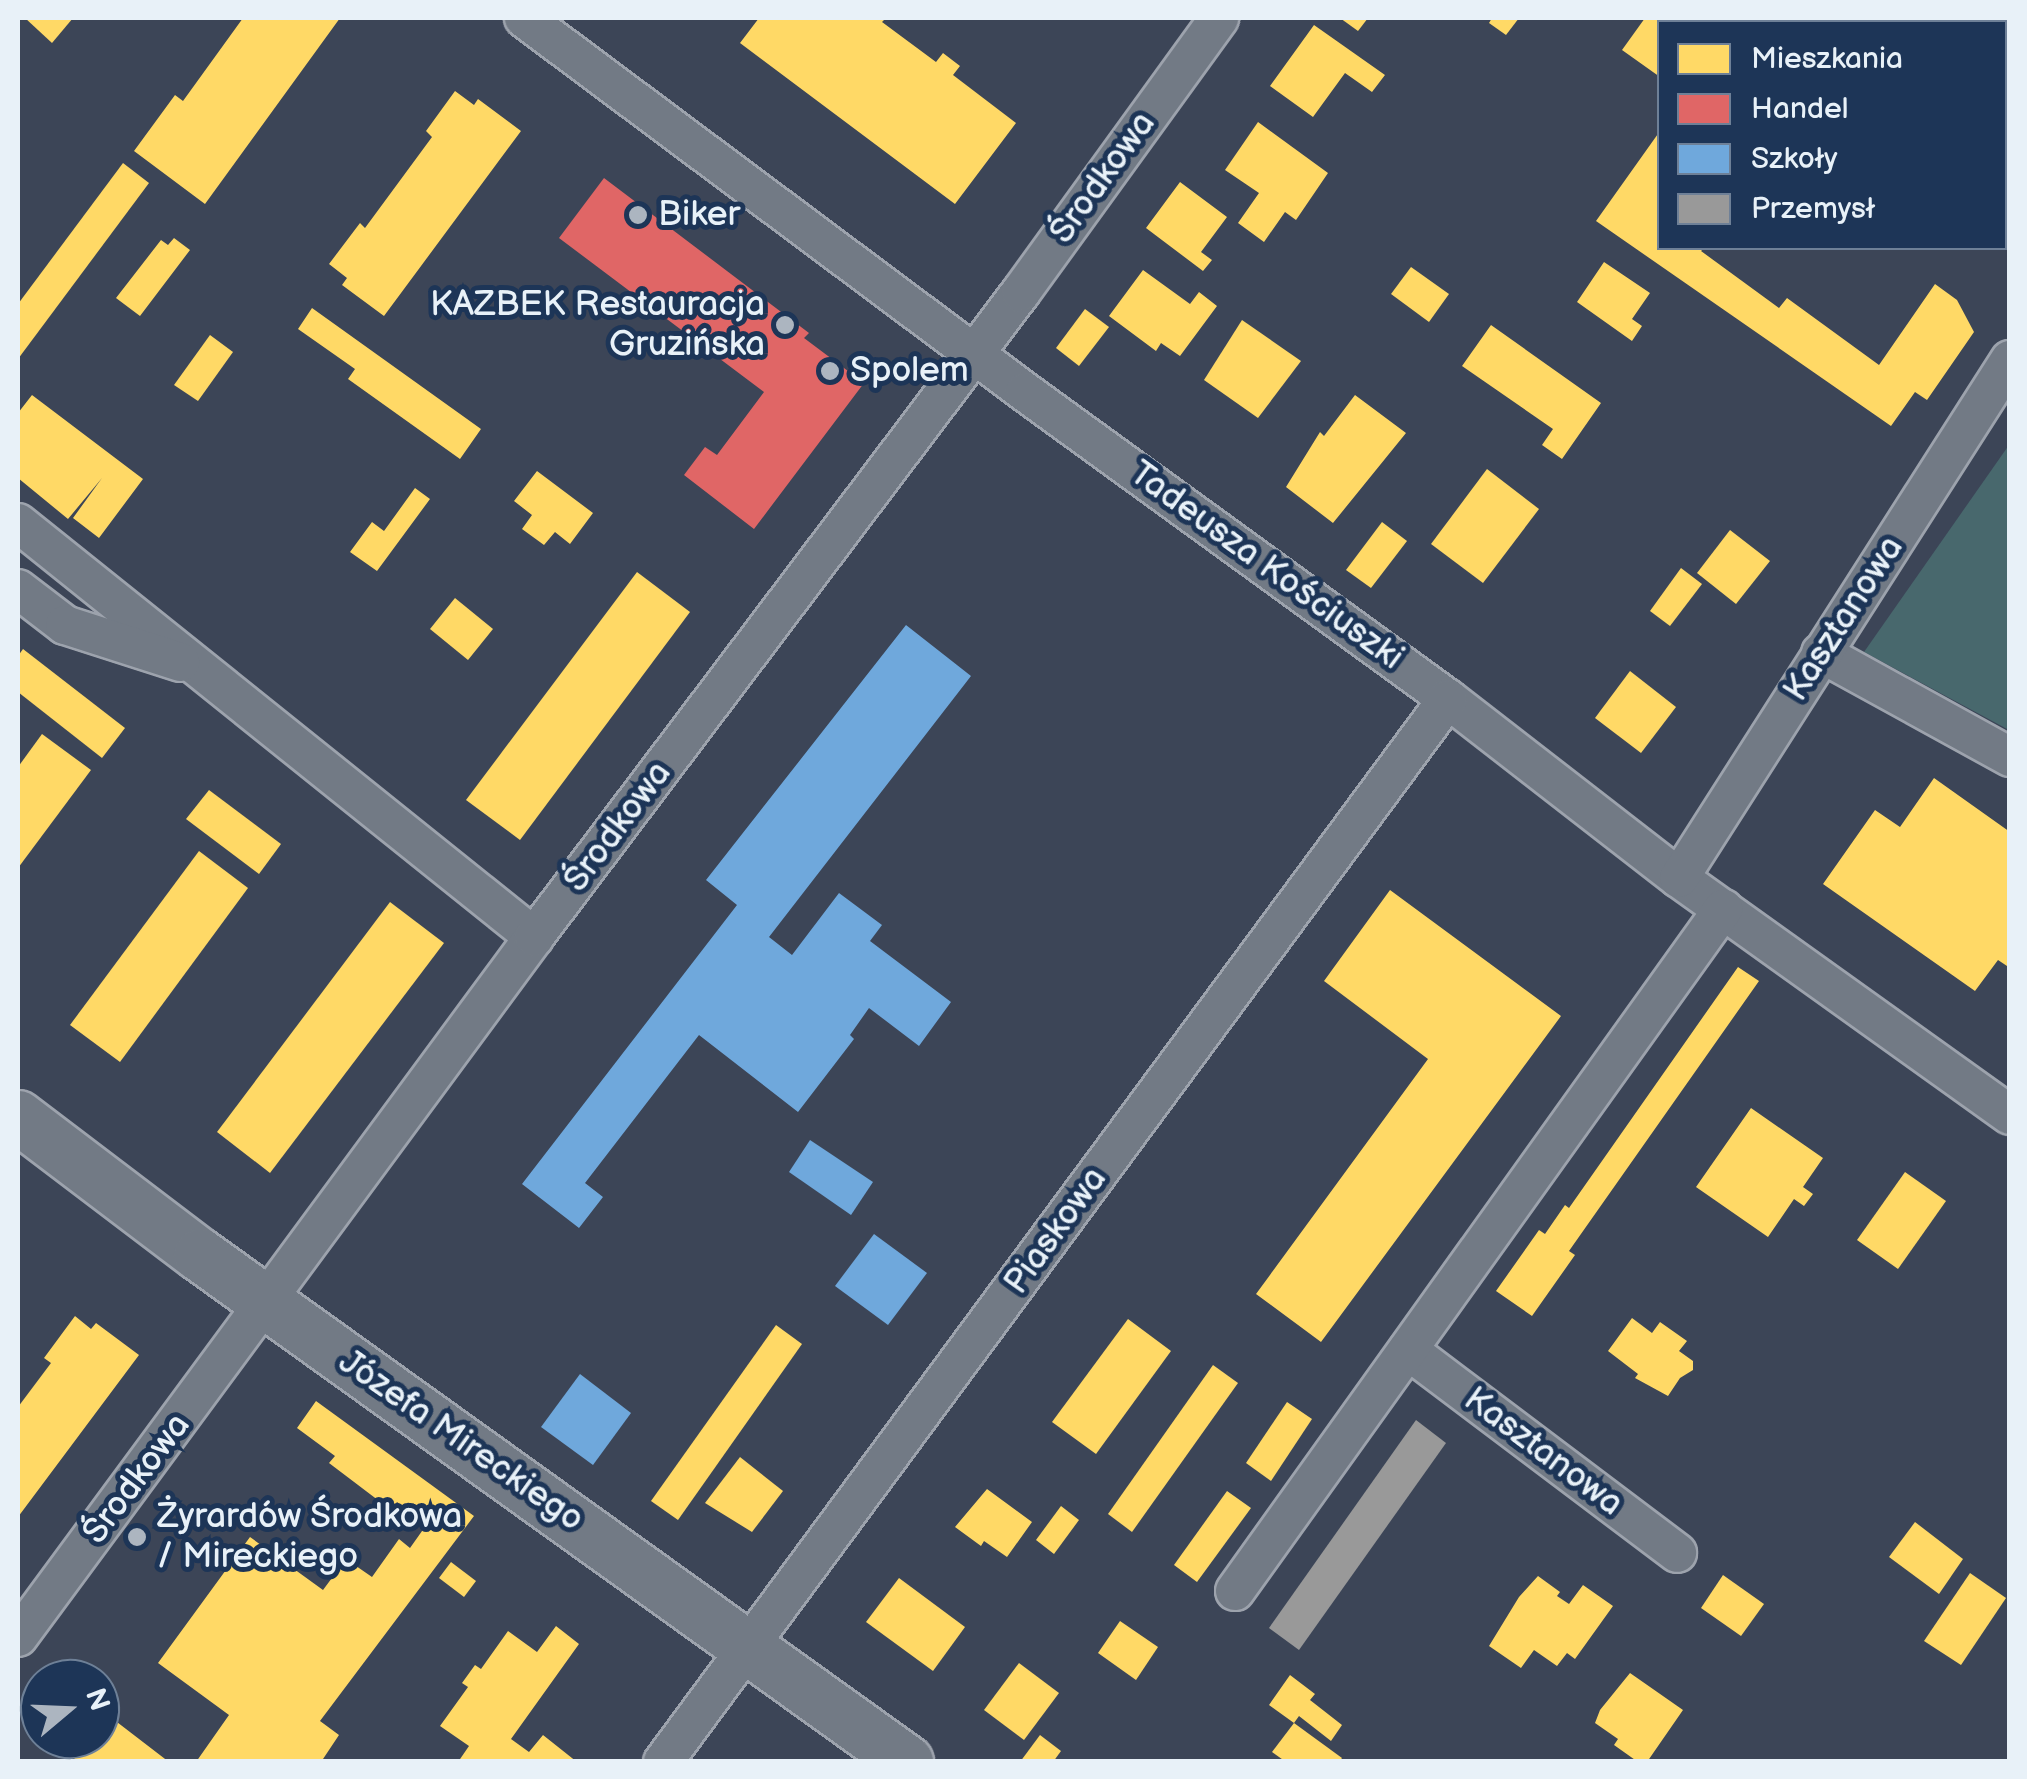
<!DOCTYPE html>
<meta charset="utf-8">
<style>
body{margin:0}
#map{position:relative;width:2027px;height:1779px;overflow:hidden;background:#3c4557;font-family:"Balsamiq Sans",sans-serif}
div>[style]{position:absolute}
.green>*{inset:0;background:#48686d}
.homes>*{inset:0;background:#ffd966}
.shops>*{inset:0;background:#e06666}
.schools>*{inset:0;background:#6fa8dc}
.industry>*{inset:0;background:#999}
.roads{filter:drop-shadow(2px 0 #9da3ad) drop-shadow(-2px 0 #9da3ad) drop-shadow(0 2px #9da3ad) drop-shadow(0 -2px #9da3ad)}
.street>*{height:38px;margin:-19px;padding:0 19px;transform-origin:19px;border-radius:19px;background:#727a85}
.secondary>*{height:52px;margin:-26px;padding:0 26px;transform-origin:26px;border-radius:26px;background:#727a85}
.dots>*{width:28px;height:28px;translate:-50% -50%;box-sizing:border-box;border:5px solid #1d3557;border-radius:50%}
span{translate:-50% -50%;white-space:nowrap;text-align:center;line-height:1.15;-webkit-text-stroke:10px #1d3557;paint-order:stroke}
.street-label{font-size:35px;color:#e8f1f8}
.poi-label{font-size:35px;color:#e8f1f8}
.left{translate:0 -50%;text-align:left}
.right{translate:-100% -50%;text-align:right}
.frame{position:absolute;inset:0;border:20px solid #e8f1f8;pointer-events:none}
.legend{position:absolute;left:1657px;top:20px;width:350px;height:230px;box-sizing:border-box;background:#1d3557;border:2px solid #6e8097;margin:0;padding:12px 18px;list-style:none;font-size:30px;color:#e8f1f8}
.legend li{display:flex;align-items:center;gap:20px;height:50px}
.legend b{width:50px;border:2px solid #6e8097}
.north{position:absolute;left:20px;top:1659px;width:100px;height:100px;box-sizing:border-box;background:#1d3557;border:2px solid #6e8097;border-radius:50%;rotate:71deg;font-size:28px;font-weight:700;line-height:40px;text-align:center;color:#e8f1f8}
.north::after{content:'';display:block;margin:auto;width:35px;height:45px;background:#acb5c0;clip-path:polygon(50% 0,100% 100%,50% 72%,0 100%)}
</style>
<div id="map">
<div class="green">
<div style="clip-path:polygon(2009px 445px,2009px 730px,1864px 652px)"></div>
</div>
<div class="homes">
<div style="clip-path:polygon(25px 18px,73px 18px,52px 43px)"></div>
<div style="clip-path:polygon(243px 18px,340px 18px,205px 204px,134px 151px,175px 95px,183px 101px)"></div>
<div style="clip-path:polygon(759px 18px,886px 18px,882px 22px,936px 62px,943px 53px,960px 66px,953px 75px,1016px 123px,955px 204px,740px 43px)"></div>
<div style="clip-path:polygon(1340px 18px,1368px 18px,1358px 31px)"></div>
<div style="clip-path:polygon(1492px 18px,1519px 18px,1506px 35px,1489px 23px)"></div>
<div style="clip-path:polygon(1645px 18px,1683px 18px,1690px 22px,1660px 22px,1660px 77px,1622px 50px)"></div>
<div style="clip-path:polygon(1314px 25px,1385px 75px,1372px 92px,1345px 73px,1313px 117px,1270px 86px)"></div>
<div style="clip-path:polygon(455px 91px,474px 105px,478px 99px,521px 131px,384px 316px,342px 285px,347px 278px,329px 264px,360px 223px,365px 228px,432px 137px,426px 131px)"></div>
<div style="clip-path:polygon(1258px 122px,1328px 173px,1296px 220px,1285px 212px,1264px 242px,1238px 223px,1259px 193px,1225px 170px)"></div>
<div style="clip-path:polygon(1660px 131px,1660px 248px,1704px 248px,1701px 251px,1779px 308px,1787px 298px,1879px 365px,1935px 284px,1957px 300px,1974px 332px,1927px 400px,1915px 392px,1891px 426px,1596px 221px)"></div>
<div style="clip-path:polygon(123px 163px,149px 183px,18px 359px,18px 304px)"></div>
<div style="clip-path:polygon(1180px 182px,1227px 217px,1201px 252px,1212px 260px,1203px 271px,1146px 228px)"></div>
<div style="clip-path:polygon(174px 238px,190px 250px,140px 316px,116px 298px,161px 240px,168px 245px)"></div>
<div style="clip-path:polygon(1604px 262px,1650px 293px,1632px 319px,1642px 326px,1632px 341px,1577px 302px)"></div>
<div style="clip-path:polygon(1411px 267px,1449px 294px,1429px 322px,1391px 294px)"></div>
<div style="clip-path:polygon(1143px 270px,1190px 304px,1199px 292px,1217px 306px,1180px 356px,1161px 343px,1156px 351px,1109px 316px)"></div>
<div style="clip-path:polygon(312px 308px,481px 429px,460px 459px,348px 379px,355px 369px,298px 329px)"></div>
<div style="clip-path:polygon(1085px 309px,1109px 327px,1079px 366px,1056px 348px)"></div>
<div style="clip-path:polygon(1242px 320px,1301px 361px,1258px 418px,1204px 380px)"></div>
<div style="clip-path:polygon(1491px 325px,1601px 403px,1562px 459px,1542px 445px,1553px 429px,1462px 366px)"></div>
<div style="clip-path:polygon(210px 335px,233px 352px,198px 401px,174px 385px)"></div>
<div style="clip-path:polygon(32px 395px,143px 479px,99px 538px,73px 518px,102px 478px,68px 519px,18px 478px,18px 413px)"></div>
<div style="clip-path:polygon(1355px 395px,1406px 433px,1333px 523px,1286px 487px,1320px 432px,1324px 436px)"></div>
<div style="clip-path:polygon(1487px 469px,1539px 509px,1483px 583px,1431px 544px)"></div>
<div style="clip-path:polygon(537px 471px,593px 513px,570px 544px,555px 532px,544px 545px,522px 529px,532px 515px,514px 501px)"></div>
<div style="clip-path:polygon(415px 488px,430px 499px,377px 571px,350px 552px,372px 522px,384px 531px)"></div>
<div style="clip-path:polygon(1382px 522px,1407px 541px,1371px 588px,1346px 570px)"></div>
<div style="clip-path:polygon(1730px 530px,1770px 561px,1736px 604px,1697px 573px)"></div>
<div style="clip-path:polygon(1681px 568px,1702px 584px,1670px 626px,1650px 611px)"></div>
<div style="clip-path:polygon(637px 572px,690px 612px,520px 840px,466px 800px)"></div>
<div style="clip-path:polygon(455px 598px,493px 629px,468px 660px,430px 629px)"></div>
<div style="clip-path:polygon(23px 649px,125px 728px,102px 758px,18px 692px,18px 656px)"></div>
<div style="clip-path:polygon(1630px 671px,1676px 707px,1641px 753px,1595px 718px)"></div>
<div style="clip-path:polygon(42px 734px,91px 770px,18px 868px,18px 767px)"></div>
<div style="clip-path:polygon(1934px 778px,2010px 832px,2010px 968px,1998px 960px,1975px 991px,1823px 884px,1875px 810px,1900px 827px)"></div>
<div style="clip-path:polygon(209px 790px,281px 844px,259px 874px,186px 819px)"></div>
<div style="clip-path:polygon(199px 851px,248px 888px,120px 1062px,70px 1025px)"></div>
<div style="clip-path:polygon(1390px 890px,1561px 1016px,1321px 1342px,1256px 1294px,1428px 1059px,1324px 981px)"></div>
<div style="clip-path:polygon(390px 902px,444px 943px,270px 1173px,217px 1132px)"></div>
<div style="clip-path:polygon(1738px 967px,1759px 981px,1569px 1251px,1575px 1255px,1532px 1316px,1496px 1291px,1539px 1230px,1545px 1234px,1565px 1205px,1569px 1208px)"></div>
<div style="clip-path:polygon(1751px 1108px,1823px 1158px,1803px 1187px,1813px 1194px,1804px 1206px,1794px 1199px,1768px 1237px,1696px 1187px)"></div>
<div style="clip-path:polygon(1905px 1172px,1946px 1201px,1898px 1269px,1857px 1240px)"></div>
<div style="clip-path:polygon(75px 1316px,91px 1329px,96px 1323px,139px 1355px,18px 1517px,18px 1407px,51px 1363px,44px 1358px)"></div>
<div style="clip-path:polygon(1632px 1318px,1652px 1333px,1660px 1322px,1687px 1341px,1679px 1351px,1693px 1361px,1693px 1370px,1680px 1378px,1668px 1396px,1635px 1378px,1638px 1374px,1608px 1351px)"></div>
<div style="clip-path:polygon(1128px 1319px,1171px 1351px,1096px 1454px,1052px 1422px)"></div>
<div style="clip-path:polygon(776px 1325px,802px 1344px,678px 1520px,651px 1501px)"></div>
<div style="clip-path:polygon(1213px 1365px,1238px 1383px,1132px 1532px,1108px 1514px)"></div>
<div style="clip-path:polygon(316px 1401px,474px 1516px,320px 1721px,339px 1735px,321px 1762px,196px 1762px,229px 1715px,158px 1663px,250px 1537px,323px 1590px,346px 1559px,372px 1577px,399px 1539px,410px 1548px,427px 1524px,397px 1502px,391px 1510px,329px 1463px,335px 1456px,297px 1428px)"></div>
<div style="clip-path:polygon(1287px 1402px,1312px 1419px,1271px 1481px,1246px 1463px)"></div>
<div style="clip-path:polygon(740px 1457px,783px 1491px,752px 1532px,705px 1503px)"></div>
<div style="clip-path:polygon(987px 1489px,1032px 1522px,1007px 1557px,984px 1541px,981px 1546px,955px 1527px)"></div>
<div style="clip-path:polygon(1227px 1491px,1251px 1508px,1197px 1582px,1174px 1565px)"></div>
<div style="clip-path:polygon(1061px 1506px,1079px 1520px,1054px 1554px,1036px 1540px)"></div>
<div style="clip-path:polygon(1915px 1522px,1963px 1559px,1939px 1594px,1889px 1557px)"></div>
<div style="clip-path:polygon(451px 1562px,476px 1581px,464px 1597px,439px 1578px)"></div>
<div style="clip-path:polygon(1970px 1573px,2006px 1598px,1961px 1665px,1924px 1641px)"></div>
<div style="clip-path:polygon(1723px 1575px,1764px 1604px,1741px 1636px,1701px 1608px)"></div>
<div style="clip-path:polygon(1538px 1576px,1560px 1592px,1557px 1596px,1569px 1604px,1583px 1585px,1613px 1606px,1575px 1659px,1567px 1653px,1557px 1666px,1534px 1650px,1521px 1668px,1489px 1646px,1519px 1597px)"></div>
<div style="clip-path:polygon(899px 1578px,965px 1627px,933px 1671px,866px 1622px)"></div>
<div style="clip-path:polygon(1120px 1621px,1158px 1647px,1136px 1680px,1098px 1653px)"></div>
<div style="clip-path:polygon(556px 1626px,579px 1644px,511px 1739px,529px 1752px,543px 1735px,577px 1762px,458px 1762px,469px 1746px,440px 1726px,468px 1687px,462px 1683px,475px 1665px,481px 1669px,508px 1631px,537px 1652px)"></div>
<div style="clip-path:polygon(1019px 1663px,1059px 1693px,1024px 1740px,984px 1710px)"></div>
<div style="clip-path:polygon(1630px 1673px,1683px 1710px,1647px 1762px,1638px 1762px,1614px 1745px,1618px 1739px,1595px 1723px,1600px 1710px)"></div>
<div style="clip-path:polygon(1290px 1675px,1315px 1694px,1310px 1700px,1342px 1725px,1331px 1741px,1299px 1716px,1294px 1723px,1269px 1705px)"></div>
<div style="clip-path:polygon(100px 1709px,169px 1762px,79px 1762px,49px 1739px,100px 1739px)"></div>
<div style="clip-path:polygon(1294px 1723px,1342px 1758px,1339px 1762px,1286px 1762px,1272px 1752px)"></div>
<div style="clip-path:polygon(1040px 1735px,1061px 1751px,1053px 1762px,1020px 1762px)"></div>
</div>
<div class="shops">
<div style="clip-path:polygon(604px 178px,809px 333px,804px 338px,864px 383px,754px 529px,684px 475px,705px 447px,717px 455px,764px 392px,559px 238px)"></div>
</div>
<div class="schools">
<div style="clip-path:polygon(906px 625px,971px 676px,769px 937px,792px 955px,839px 893px,882px 925px,870px 941px,951px 1002px,919px 1046px,869px 1008px,850px 1035px,854px 1039px,798px 1112px,699px 1035px,585px 1183px,603px 1197px,579px 1228px,522px 1184px,737px 905px,706px 880px)"></div>
<div style="clip-path:polygon(810px 1140px,873px 1182px,851px 1215px,789px 1172px)"></div>
<div style="clip-path:polygon(874px 1234px,927px 1273px,888px 1325px,835px 1286px)"></div>
<div style="clip-path:polygon(580px 1374px,631px 1413px,593px 1465px,541px 1427px)"></div>
</div>
<div class="industry">
<div style="clip-path:polygon(1416px 1420px,1446px 1443px,1299px 1650px,1269px 1628px)"></div>
</div>
<div class="roads">
<div class="street">
<div style="left:524px;top:18px;width:625px;rotate:36.74deg"></div>
<div style="left:1025px;top:392px;width:523px;rotate:35.97deg"></div>
<div style="left:1448px;top:699px;width:292px;rotate:37.8deg"></div>
<div style="left:1679px;top:878px;width:407px;rotate:35.6deg"></div>
<div style="left:18px;top:523px;width:662px;rotate:38.74deg"></div>
<div style="left:18px;top:589px;width:59px;rotate:37.5deg"></div>
<div style="left:65px;top:625px;width:121px;rotate:17.8deg"></div>
<div style="left:1821px;top:653px;width:216px;rotate:28.8deg"></div>
<div style="left:1679px;top:878px;width:615px;rotate:-57.42deg"></div>
<div style="left:1408px;top:1350px;width:337px;rotate:37deg"></div>
<div style="left:1235px;top:1591px;width:839px;rotate:-54.41deg"></div>
<div style="left:18px;top:1637px;width:870px;rotate:-53.6deg"></div>
<div style="left:534px;top:937px;width:808px;rotate:-52.95deg"></div>
<div style="left:1021px;top:292px;width:338px;rotate:-54.1deg"></div>
<div style="left:663px;top:1762px;width:1321px;rotate:-53.56deg"></div>
</div>
<div class="secondary">
<div style="left:18px;top:1117px;width:228px;rotate:37.2deg"></div>
<div style="left:200px;top:1255px;width:870px;rotate:35.64deg"></div>
</div>
</div>
<div class="dots">
<div style="left:638px;top:215px;background:#acb5c0"></div>
<div style="left:785px;top:325px;background:#acb5c0"></div>
<div style="left:830px;top:371px;background:#acb5c0"></div>
<div style="left:137px;top:1537px;background:#acb5c0"></div>
</div>
<div class="street-label">
<span style="left:1103px;top:178px;rotate:-54deg">Środkowa</span>
<span style="left:1266px;top:566px;rotate:36deg">Tadeusza Kościuszki</span>
<span style="left:1844px;top:619px;rotate:-57deg">Kasztanowa</span>
<span style="left:618px;top:827px;rotate:-53deg">Środkowa</span>
<span style="left:1056px;top:1231px;rotate:-54deg">Piaskowa</span>
<span style="left:461px;top:1441px;rotate:35deg">Józefa Mireckiego</span>
<span style="left:1543px;top:1452px;rotate:37deg">Kasztanowa</span>
<span style="left:137px;top:1479px;rotate:-53deg">Środkowa</span>
</div>
<div class="poi-label">
<span class="left" style="left:658px;top:215px">Biker</span>
<span class="right" style="left:765px;top:325px">KAZBEK Restauracja<br>Gruzińska</span>
<span class="left" style="left:850px;top:371px">Spolem</span>
<span class="left" style="left:157px;top:1537px">Żyrardów Środkowa<br>/ Mireckiego</span>
</div>
<div class="frame"></div>
<ul class="legend">
<li><b style="height:28px;background:#ffd966"></b>Mieszkania</li>
<li><b style="height:28px;background:#e06666"></b>Handel</li>
<li><b style="height:28px;background:#6fa8dc"></b>Szkoły</li>
<li><b style="height:28px;background:#999"></b>Przemysł</li>
</ul>
<div class="north">N</div>
</div>
